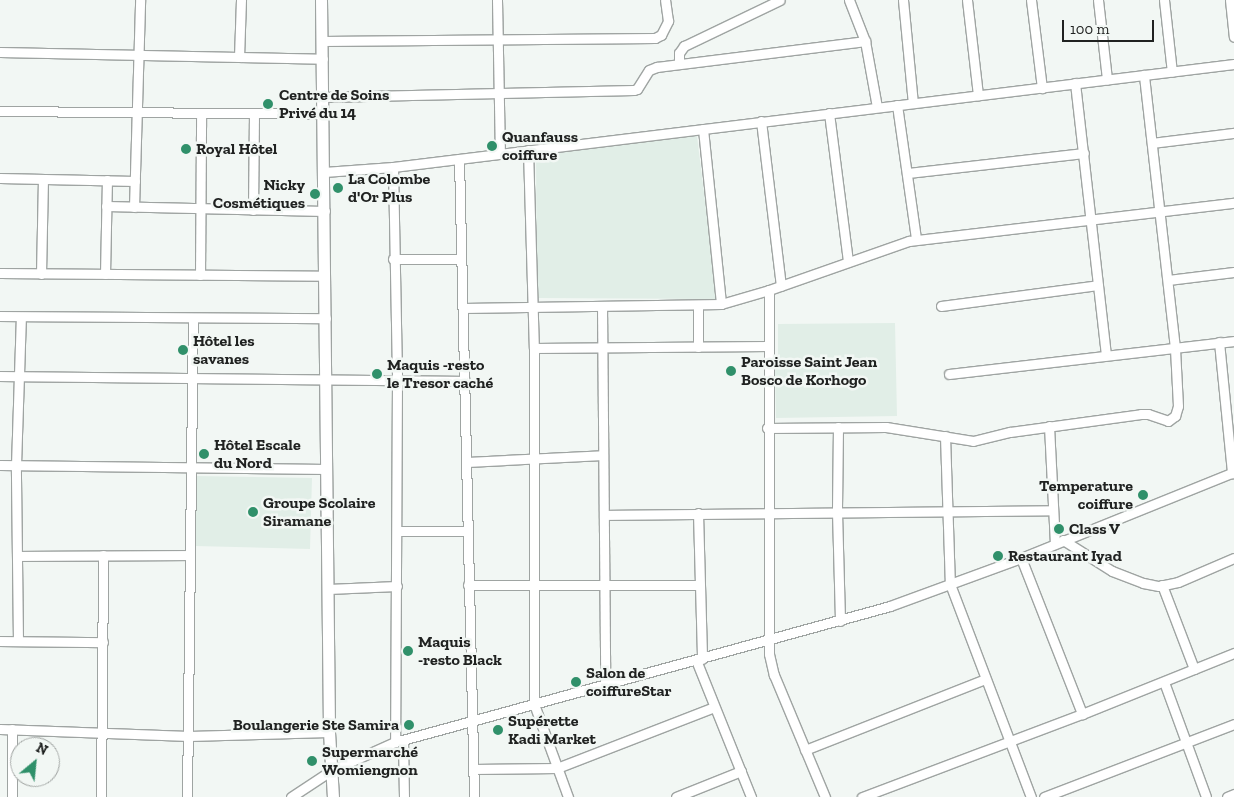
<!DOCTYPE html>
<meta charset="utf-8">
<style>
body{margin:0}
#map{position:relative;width:1234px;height:797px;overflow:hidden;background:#f2f7f4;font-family:"Zilla Slab",serif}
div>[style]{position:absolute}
.built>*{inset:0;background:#e1eee7}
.roads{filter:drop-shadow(1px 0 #9fa4a2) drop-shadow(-1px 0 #9fa4a2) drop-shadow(0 1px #9fa4a2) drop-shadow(0 -1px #9fa4a2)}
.minor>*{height:9px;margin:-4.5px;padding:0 4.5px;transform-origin:4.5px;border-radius:4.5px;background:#fff}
.major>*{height:11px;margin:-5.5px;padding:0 5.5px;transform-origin:5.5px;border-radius:5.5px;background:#fff}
.dots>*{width:14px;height:14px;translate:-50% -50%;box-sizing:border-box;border:2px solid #f2f7f4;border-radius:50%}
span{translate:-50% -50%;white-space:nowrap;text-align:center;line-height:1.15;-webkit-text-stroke:5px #f2f7f4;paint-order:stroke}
.poi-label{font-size:16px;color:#202221;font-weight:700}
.left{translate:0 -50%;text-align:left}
.right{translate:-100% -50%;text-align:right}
.north{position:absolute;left:10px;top:737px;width:50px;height:50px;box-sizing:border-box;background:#f2f7f4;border:1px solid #9ea2a0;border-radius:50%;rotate:28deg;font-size:14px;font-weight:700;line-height:20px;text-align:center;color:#202221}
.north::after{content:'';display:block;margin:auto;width:18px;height:22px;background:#30906a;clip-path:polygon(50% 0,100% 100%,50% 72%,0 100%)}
.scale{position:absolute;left:1062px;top:20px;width:92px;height:22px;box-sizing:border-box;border:2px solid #202221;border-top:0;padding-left:6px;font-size:15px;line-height:18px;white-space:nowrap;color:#202221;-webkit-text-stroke:4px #f2f7f4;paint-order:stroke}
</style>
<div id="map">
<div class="built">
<div style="clip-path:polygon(697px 136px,717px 299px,537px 298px,536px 155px)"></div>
<div style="clip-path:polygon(895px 323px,897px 416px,776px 418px,775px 368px,778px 368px,778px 324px)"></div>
<div style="clip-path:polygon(196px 476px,312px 478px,310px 549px,195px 546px)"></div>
</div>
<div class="roads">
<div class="minor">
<div style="left:497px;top:0;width:154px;rotate:88.9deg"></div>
<div style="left:849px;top:0;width:44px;rotate:68.7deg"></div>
<div style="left:865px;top:41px;width:67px;rotate:79.7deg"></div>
<div style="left:903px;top:0;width:103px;rotate:84.5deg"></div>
<div style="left:967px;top:0;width:96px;rotate:83.4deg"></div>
<div style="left:1031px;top:0;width:89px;rotate:82.9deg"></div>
<div style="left:1098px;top:0;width:80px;rotate:83.5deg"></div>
<div style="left:1164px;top:0;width:72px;rotate:83.7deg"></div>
<div style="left:1230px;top:0;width:37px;rotate:84deg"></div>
<div style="left:322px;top:41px;width:333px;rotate:-0.5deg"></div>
<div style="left:655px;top:38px;width:7px;rotate:-27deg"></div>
<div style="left:661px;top:35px;width:16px;rotate:-63deg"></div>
<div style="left:668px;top:21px;width:21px;rotate:-98deg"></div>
<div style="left:0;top:52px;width:323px;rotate:1.2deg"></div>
<div style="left:239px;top:57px;width:57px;rotate:-88deg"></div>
<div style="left:679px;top:64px;width:11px;rotate:-90deg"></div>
<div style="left:679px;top:53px;width:9px;rotate:-54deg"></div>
<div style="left:684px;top:46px;width:106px;rotate:-25.6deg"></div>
<div style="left:1075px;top:83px;width:274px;rotate:83.5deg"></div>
<div style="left:323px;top:97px;width:311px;rotate:-1.3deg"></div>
<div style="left:634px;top:90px;width:3px;rotate:-18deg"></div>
<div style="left:637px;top:89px;width:22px;rotate:-58deg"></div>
<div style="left:649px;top:70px;width:9px;rotate:-21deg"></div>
<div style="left:657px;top:67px;width:210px;rotate:-7.1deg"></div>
<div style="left:897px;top:105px;width:135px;rotate:81.9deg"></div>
<div style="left:0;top:111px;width:323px;rotate:0.5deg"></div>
<div style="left:829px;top:113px;width:150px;rotate:82.7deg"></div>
<div style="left:761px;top:121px;width:166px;rotate:83.1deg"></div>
<div style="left:703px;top:129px;width:176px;rotate:84.1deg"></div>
<div style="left:1152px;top:143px;width:83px;rotate:-7deg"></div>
<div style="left:528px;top:150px;width:198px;rotate:88.3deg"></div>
<div style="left:534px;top:348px;width:356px;rotate:90deg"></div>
<div style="left:534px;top:704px;width:99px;rotate:69.9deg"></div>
<div style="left:459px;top:159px;width:638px;rotate:88.65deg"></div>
<div style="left:393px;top:167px;width:214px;rotate:88.9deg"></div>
<div style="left:397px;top:381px;width:361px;rotate:90.3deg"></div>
<div style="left:324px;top:172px;width:69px;rotate:-4.1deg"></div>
<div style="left:393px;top:167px;width:847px;rotate:-6.98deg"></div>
<div style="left:908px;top:173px;width:177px;rotate:-6.5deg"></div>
<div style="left:0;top:178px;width:135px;rotate:1.3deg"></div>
<div style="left:106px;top:206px;width:219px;rotate:1.3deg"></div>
<div style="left:134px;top:207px;width:207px;rotate:-88.3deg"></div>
<div style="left:253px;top:210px;width:96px;rotate:-89.4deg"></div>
<div style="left:393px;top:259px;width:68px"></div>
<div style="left:0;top:273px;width:325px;rotate:0.5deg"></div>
<div style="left:41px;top:274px;width:95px;rotate:-88.8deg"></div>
<div style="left:105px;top:274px;width:94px;rotate:-88.8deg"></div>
<div style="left:200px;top:275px;width:161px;rotate:-89.6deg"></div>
<div style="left:1168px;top:280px;width:66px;rotate:-6.9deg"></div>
<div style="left:769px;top:290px;width:364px;rotate:90deg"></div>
<div style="left:769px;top:654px;width:22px;rotate:77deg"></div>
<div style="left:774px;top:675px;width:132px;rotate:67.3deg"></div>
<div style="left:602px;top:306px;width:379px;rotate:89.5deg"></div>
<div style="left:941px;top:306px;width:158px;rotate:-7.6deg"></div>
<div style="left:463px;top:308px;width:258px;rotate:-0.9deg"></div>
<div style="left:721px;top:304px;width:50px;rotate:-16.3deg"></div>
<div style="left:769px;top:290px;width:148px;rotate:-19.3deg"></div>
<div style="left:909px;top:241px;width:327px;rotate:-6.7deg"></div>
<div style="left:0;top:316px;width:326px;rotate:0.4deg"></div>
<div style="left:1219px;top:342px;width:132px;rotate:84.3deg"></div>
<div style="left:698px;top:347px;width:41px;rotate:-90deg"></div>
<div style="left:534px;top:348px;width:234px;rotate:-0.5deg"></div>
<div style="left:949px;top:374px;width:287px;rotate:-6.6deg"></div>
<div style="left:0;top:376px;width:465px;rotate:0.6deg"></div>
<div style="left:1049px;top:426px;width:118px;rotate:87.1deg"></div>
<div style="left:838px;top:427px;width:85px;rotate:90.7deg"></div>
<div style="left:837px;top:512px;width:109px;rotate:88.4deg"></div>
<div style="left:767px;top:428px;width:119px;rotate:-0.5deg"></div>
<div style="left:886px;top:427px;width:88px;rotate:9.1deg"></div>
<div style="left:973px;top:441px;width:38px;rotate:-14deg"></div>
<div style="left:1010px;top:432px;width:132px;rotate:-7.8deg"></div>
<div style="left:1141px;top:414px;width:7px"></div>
<div style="left:1148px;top:414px;width:21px;rotate:19deg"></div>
<div style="left:1168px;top:421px;width:9px;rotate:-36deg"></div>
<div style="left:1175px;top:416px;width:10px;rotate:-73deg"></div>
<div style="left:1178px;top:406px;width:58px;rotate:-93deg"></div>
<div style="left:1175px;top:348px;width:275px;rotate:-96.5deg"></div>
<div style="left:945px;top:436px;width:148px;rotate:88.1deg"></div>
<div style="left:950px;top:584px;width:228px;rotate:69.2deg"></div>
<div style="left:467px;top:462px;width:136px;rotate:-2.9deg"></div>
<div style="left:0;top:465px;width:327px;rotate:0.7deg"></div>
<div style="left:698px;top:513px;width:146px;rotate:88.4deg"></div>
<div style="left:604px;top:515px;width:448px;rotate:-0.6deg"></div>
<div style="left:397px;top:531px;width:69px"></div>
<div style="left:1063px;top:540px;width:58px;rotate:32.3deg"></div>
<div style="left:1112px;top:571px;width:33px;rotate:21deg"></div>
<div style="left:1143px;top:583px;width:16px;rotate:11deg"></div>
<div style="left:1159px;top:586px;width:19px;rotate:-12deg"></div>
<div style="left:1178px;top:582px;width:61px;rotate:-23.2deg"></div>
<div style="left:17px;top:556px;width:173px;rotate:-0.3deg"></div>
<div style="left:1021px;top:558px;width:168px;rotate:68.6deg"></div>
<div style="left:468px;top:585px;width:231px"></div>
<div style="left:1162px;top:585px;width:90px;rotate:69.1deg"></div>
<div style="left:328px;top:589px;width:69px;rotate:-2.5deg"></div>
<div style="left:0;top:641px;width:103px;rotate:0.6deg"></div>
<div style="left:18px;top:641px;width:176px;rotate:-90.7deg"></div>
<div style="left:16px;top:465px;width:148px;rotate:-88.1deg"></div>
<div style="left:696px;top:660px;width:148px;rotate:68.1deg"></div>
<div style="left:1164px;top:682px;width:122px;rotate:69.9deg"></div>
<div style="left:0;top:729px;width:189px;rotate:2.1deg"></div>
<div style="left:189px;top:736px;width:140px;rotate:-1.6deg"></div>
<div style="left:403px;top:740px;width:57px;rotate:89deg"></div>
<div style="left:805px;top:750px;width:193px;rotate:-21.5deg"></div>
<div style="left:473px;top:769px;width:84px;rotate:-0.7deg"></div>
<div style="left:557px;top:768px;width:168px;rotate:-21.2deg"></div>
<div style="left:12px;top:797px;width:68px;rotate:-90deg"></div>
<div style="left:101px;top:797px;width:242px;rotate:-89.5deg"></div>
<div style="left:187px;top:797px;width:479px;rotate:-89.3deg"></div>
<div style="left:291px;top:797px;width:49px;rotate:-33.4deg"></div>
<div style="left:332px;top:770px;width:69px;rotate:-24deg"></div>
<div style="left:395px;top:742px;width:513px;rotate:-15.36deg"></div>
<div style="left:890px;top:606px;width:140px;rotate:-20.1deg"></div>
<div style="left:1021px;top:558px;width:230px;rotate:-22deg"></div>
<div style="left:676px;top:797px;width:70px;rotate:-21.8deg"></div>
<div style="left:862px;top:797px;width:235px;rotate:-20.7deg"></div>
<div style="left:1082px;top:714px;width:164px;rotate:-21.9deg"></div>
<div style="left:1044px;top:797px;width:204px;rotate:-21deg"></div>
<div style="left:1227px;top:797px;width:8px;rotate:-23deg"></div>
</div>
<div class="major">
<div style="left:321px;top:0;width:732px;rotate:89.37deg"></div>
<div style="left:329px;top:732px;width:65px;rotate:86.5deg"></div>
</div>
</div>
<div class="dots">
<div style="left:268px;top:104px;background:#30906a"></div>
<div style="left:492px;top:146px;background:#30906a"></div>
<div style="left:186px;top:149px;background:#30906a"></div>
<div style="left:338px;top:188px;background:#30906a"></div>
<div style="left:315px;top:194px;background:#30906a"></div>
<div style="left:183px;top:350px;background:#30906a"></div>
<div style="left:731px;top:371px;background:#30906a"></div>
<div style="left:377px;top:374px;background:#30906a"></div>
<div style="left:204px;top:454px;background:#30906a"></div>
<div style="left:1143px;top:495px;background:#30906a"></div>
<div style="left:253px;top:512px;background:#30906a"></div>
<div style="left:1059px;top:529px;background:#30906a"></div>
<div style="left:998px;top:556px;background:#30906a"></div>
<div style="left:408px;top:651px;background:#30906a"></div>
<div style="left:576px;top:682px;background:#30906a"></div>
<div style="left:409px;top:725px;background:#30906a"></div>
<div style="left:498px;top:730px;background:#30906a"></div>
<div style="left:312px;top:761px;background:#30906a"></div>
</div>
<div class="poi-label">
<span class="left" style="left:279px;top:104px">Centre de Soins<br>Privé du 14</span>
<span class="left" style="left:502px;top:146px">Quanfauss<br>coiffure</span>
<span class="left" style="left:196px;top:149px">Royal Hôtel</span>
<span class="left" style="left:348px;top:188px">La Colombe<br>d'Or Plus</span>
<span class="right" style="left:305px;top:194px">Nicky<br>Cosmétiques</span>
<span class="left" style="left:193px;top:350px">Hôtel les<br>savanes</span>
<span class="left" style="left:741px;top:371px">Paroisse Saint Jean<br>Bosco de Korhogo</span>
<span class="left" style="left:387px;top:374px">Maquis -resto<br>le Tresor caché</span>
<span class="left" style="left:214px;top:454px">Hôtel Escale<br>du Nord</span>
<span class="right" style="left:1133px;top:495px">Temperature<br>coiffure</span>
<span class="left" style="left:263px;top:512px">Groupe Scolaire<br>Siramane</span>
<span class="left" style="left:1069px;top:529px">Class V</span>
<span class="left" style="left:1008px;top:556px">Restaurant Iyad</span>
<span class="left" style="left:418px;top:651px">Maquis<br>-resto Black</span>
<span class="left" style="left:586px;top:682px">Salon de<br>coiffureStar</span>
<span class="left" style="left:508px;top:730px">Supérette<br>Kadi Market</span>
<span class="right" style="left:399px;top:725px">Boulangerie Ste Samira</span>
<span class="left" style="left:322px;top:761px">Supermarché<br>Womiengnon</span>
</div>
<div class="north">N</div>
<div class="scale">100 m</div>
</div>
